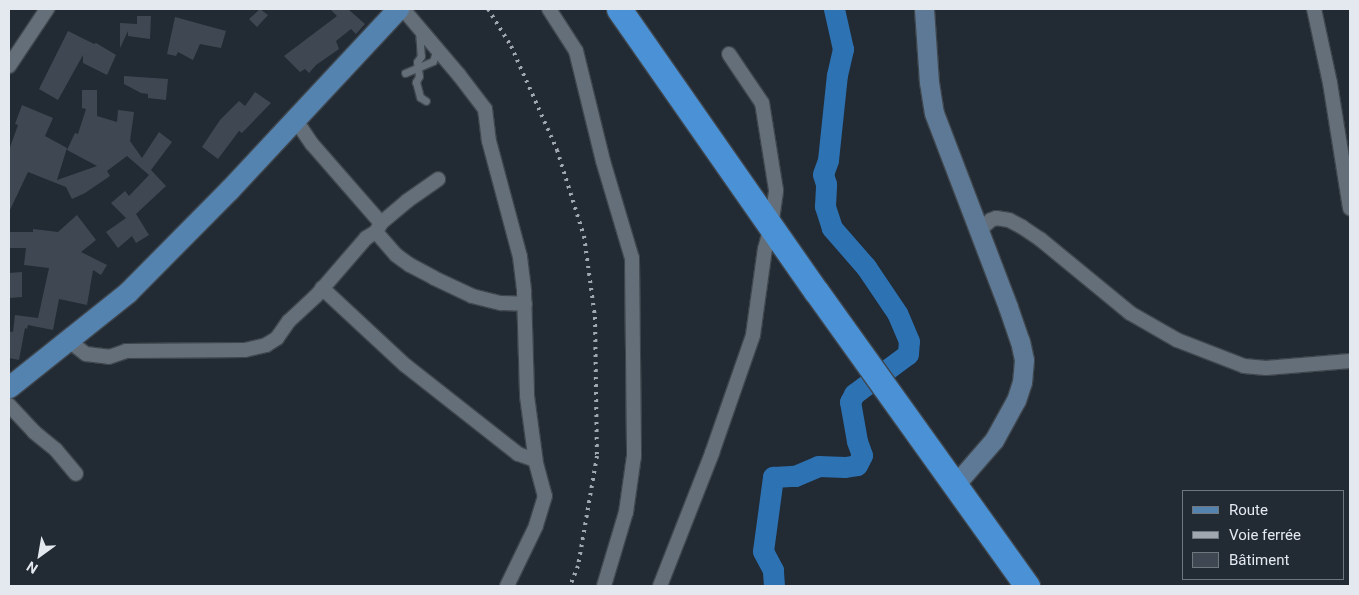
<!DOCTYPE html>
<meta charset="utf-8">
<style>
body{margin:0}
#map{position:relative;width:1359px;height:595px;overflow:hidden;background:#222a33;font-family:Roboto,sans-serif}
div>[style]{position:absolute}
.river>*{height:21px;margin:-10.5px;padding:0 10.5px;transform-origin:10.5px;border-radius:10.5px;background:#2d72b3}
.building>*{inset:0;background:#3f4852}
.roads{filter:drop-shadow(1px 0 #3f464d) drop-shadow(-1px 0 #3f464d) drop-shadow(0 1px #3f464d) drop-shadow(0 -1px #3f464d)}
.lane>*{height:7px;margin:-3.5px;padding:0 3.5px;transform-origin:3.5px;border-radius:3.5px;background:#656f79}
.street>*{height:14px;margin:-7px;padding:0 7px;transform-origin:7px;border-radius:7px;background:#656f79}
.secondary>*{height:19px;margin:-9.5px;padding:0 9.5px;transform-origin:9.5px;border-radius:9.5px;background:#5d7995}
.primary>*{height:21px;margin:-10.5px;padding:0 10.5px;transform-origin:10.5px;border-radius:10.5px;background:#5583b0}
.highway>*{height:25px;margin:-12.5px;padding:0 12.5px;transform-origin:12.5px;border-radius:12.5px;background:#4b91d5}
.rail>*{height:4px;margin-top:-2px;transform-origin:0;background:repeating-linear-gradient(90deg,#a1a7ae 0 2.5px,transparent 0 7.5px)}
span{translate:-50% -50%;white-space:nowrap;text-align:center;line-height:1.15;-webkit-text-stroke:4px #222a33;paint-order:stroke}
.frame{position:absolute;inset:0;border:10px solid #e4e9ef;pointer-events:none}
.legend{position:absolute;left:1182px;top:490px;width:162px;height:90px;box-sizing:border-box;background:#222a33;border:1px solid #70767e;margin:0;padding:6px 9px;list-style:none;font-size:15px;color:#e4e9ef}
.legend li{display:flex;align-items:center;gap:10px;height:25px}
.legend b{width:25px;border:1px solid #70767e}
.north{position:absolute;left:15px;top:530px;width:50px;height:50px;-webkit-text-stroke:4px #222a33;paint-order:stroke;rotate:212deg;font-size:14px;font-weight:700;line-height:20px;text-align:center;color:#e4e9ef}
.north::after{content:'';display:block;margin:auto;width:18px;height:22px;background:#e4e9ef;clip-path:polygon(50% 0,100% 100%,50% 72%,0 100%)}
</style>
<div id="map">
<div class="river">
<div style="left:774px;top:586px;width:16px;rotate:-94deg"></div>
<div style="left:773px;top:570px;width:21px;rotate:-118deg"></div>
<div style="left:763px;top:551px;width:75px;rotate:-82.3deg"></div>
<div style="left:773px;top:477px;width:22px;rotate:-3deg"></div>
<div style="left:795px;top:476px;width:25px;rotate:-23deg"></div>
<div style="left:818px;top:466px;width:27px;rotate:2deg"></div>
<div style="left:845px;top:467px;width:12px;rotate:-9deg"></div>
<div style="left:857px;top:465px;width:11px;rotate:-63deg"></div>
<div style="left:862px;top:455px;width:15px;rotate:-110deg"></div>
<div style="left:857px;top:441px;width:40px;rotate:-100deg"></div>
<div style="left:850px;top:402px;width:9px;rotate:-63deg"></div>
<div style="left:854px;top:394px;width:67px;rotate:-36.5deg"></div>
<div style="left:908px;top:354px;width:13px;rotate:-86deg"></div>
<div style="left:909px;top:341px;width:30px;rotate:-113deg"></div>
<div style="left:897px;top:313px;width:55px;rotate:-124deg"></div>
<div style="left:866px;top:267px;width:52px;rotate:-131.1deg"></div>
<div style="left:832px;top:228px;width:23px;rotate:-108deg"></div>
<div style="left:825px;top:206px;width:22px;rotate:-87deg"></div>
<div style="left:826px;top:184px;width:10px;rotate:-107deg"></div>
<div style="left:823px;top:174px;width:15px;rotate:-70deg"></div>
<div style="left:828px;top:160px;width:85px;rotate:-84deg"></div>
<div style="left:837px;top:75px;width:27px;rotate:-77deg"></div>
<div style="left:843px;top:49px;width:41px;rotate:-102.7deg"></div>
</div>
<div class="building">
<div style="clip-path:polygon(260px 9px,268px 15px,257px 27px,249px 19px)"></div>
<div style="clip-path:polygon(330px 9px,348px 9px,365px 24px,356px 34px,351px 29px,336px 41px,339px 49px,316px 65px,309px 73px,305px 69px,300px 72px,284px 56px,337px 16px)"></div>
<div style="clip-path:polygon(137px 16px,151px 16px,150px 39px,128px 36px,128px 31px,120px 48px,120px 23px,137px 24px)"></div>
<div style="clip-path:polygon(175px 17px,226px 31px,221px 48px,200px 44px,193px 60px,178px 52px,176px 56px,167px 54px)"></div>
<div style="clip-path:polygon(68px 31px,94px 44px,96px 43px,116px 55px,107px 75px,83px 63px,83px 55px,58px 100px,39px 89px)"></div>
<div style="clip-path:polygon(124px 76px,168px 79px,166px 100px,148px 98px,148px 94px,141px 93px,124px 84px)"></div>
<div style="clip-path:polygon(82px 90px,97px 90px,97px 116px,117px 122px,118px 110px,134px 112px,130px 141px,142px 158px,159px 132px,172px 142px,151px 170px,166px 186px,136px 214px,149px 235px,136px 243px,132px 236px,118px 248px,106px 232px,126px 218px,111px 203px,125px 191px,129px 196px,149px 175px,127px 156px,107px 171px,110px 176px,85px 193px,72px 199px,66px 187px,28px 172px,9px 212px,9px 150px,18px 125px,15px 124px,22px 105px,53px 118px,45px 136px,67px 148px,57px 180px,97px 166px,67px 150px,75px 133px,78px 134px,86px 109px,82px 108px)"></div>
<div style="clip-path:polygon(255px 92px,271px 103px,242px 133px,239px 131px,218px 159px,202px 147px,220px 120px,239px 101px,245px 106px)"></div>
<div style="clip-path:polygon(77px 215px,96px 240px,81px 252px,107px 265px,101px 275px,93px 270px,87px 305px,59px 299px,53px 330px,28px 325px,27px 329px,25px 328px,19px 360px,9px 358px,9px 331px,13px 332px,15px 315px,38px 318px,49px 268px,24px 265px,26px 248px,9px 248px,9px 232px,33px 232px,33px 229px,58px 232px)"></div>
<div style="clip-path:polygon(22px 272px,22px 297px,9px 298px,9px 273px)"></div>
</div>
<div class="roads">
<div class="lane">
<div style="left:419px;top:30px;width:26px;rotate:86deg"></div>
<div style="left:421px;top:56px;width:7px;rotate:124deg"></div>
<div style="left:417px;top:62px;width:14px;rotate:82deg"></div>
<div style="left:419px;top:76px;width:7px;rotate:117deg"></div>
<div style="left:416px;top:82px;width:16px;rotate:75deg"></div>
<div style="left:420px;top:97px;width:7px;rotate:34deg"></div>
<div style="left:405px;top:73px;width:30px;rotate:-23deg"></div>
<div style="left:433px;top:61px;width:13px;rotate:-72deg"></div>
</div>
<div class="street">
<div style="left:403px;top:9px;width:87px;rotate:49.7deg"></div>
<div style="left:459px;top:75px;width:43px;rotate:52.6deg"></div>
<div style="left:485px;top:109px;width:32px;rotate:83deg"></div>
<div style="left:489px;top:141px;width:120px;rotate:75deg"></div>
<div style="left:520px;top:257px;width:35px;rotate:83deg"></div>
<div style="left:524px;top:292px;width:104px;rotate:88.3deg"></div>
<div style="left:527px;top:396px;width:68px;rotate:82.3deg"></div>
<div style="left:536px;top:463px;width:34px;rotate:75deg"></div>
<div style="left:545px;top:496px;width:31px;rotate:107deg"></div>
<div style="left:536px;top:526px;width:67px;rotate:115.8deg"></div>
<div style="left:549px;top:9px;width:50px;rotate:57.3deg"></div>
<div style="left:576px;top:51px;width:113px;rotate:76.2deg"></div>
<div style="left:603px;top:161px;width:101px;rotate:73.4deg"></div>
<div style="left:632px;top:258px;width:198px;rotate:89.4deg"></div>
<div style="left:634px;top:456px;width:57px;rotate:98.1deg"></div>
<div style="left:626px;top:512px;width:77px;rotate:106.6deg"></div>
<div style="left:1314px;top:9px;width:76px;rotate:77.8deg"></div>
<div style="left:1330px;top:83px;width:127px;rotate:80.9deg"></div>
<div style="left:9px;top:66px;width:69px;rotate:-56.3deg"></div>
<div style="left:295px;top:119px;width:30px;rotate:56deg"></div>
<div style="left:312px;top:144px;width:105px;rotate:48.9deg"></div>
<div style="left:979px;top:231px;width:16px;rotate:-43deg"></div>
<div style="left:991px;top:220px;width:5px;rotate:-22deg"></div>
<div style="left:996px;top:218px;width:13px;rotate:9deg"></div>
<div style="left:1009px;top:220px;width:15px;rotate:28deg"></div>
<div style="left:1022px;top:227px;width:22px;rotate:34deg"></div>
<div style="left:1040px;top:239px;width:117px;rotate:39.4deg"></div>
<div style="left:1130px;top:313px;width:54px;rotate:29.9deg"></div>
<div style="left:1177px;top:340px;width:72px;rotate:21.2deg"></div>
<div style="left:1244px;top:366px;width:22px;rotate:5deg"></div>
<div style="left:1266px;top:368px;width:84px;rotate:-4.8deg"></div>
<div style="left:376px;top:232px;width:30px;rotate:49deg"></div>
<div style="left:396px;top:255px;width:17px;rotate:36deg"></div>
<div style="left:410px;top:265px;width:27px;rotate:28deg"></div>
<div style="left:434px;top:278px;width:42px;rotate:25.3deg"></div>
<div style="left:472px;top:296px;width:30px;rotate:14deg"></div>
<div style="left:501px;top:303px;width:24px;rotate:2deg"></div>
<div style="left:322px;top:288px;width:113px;rotate:42.9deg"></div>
<div style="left:405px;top:365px;width:144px;rotate:38.2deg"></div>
<div style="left:518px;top:454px;width:18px;rotate:19deg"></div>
<div style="left:68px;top:340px;width:23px;rotate:38deg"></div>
<div style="left:86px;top:354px;width:23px;rotate:7deg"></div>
<div style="left:109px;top:357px;width:18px;rotate:-19deg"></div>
<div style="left:126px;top:351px;width:119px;rotate:-0.5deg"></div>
<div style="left:245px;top:350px;width:22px;rotate:-13deg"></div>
<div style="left:266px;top:345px;width:13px;rotate:-32deg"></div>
<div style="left:277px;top:338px;width:21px;rotate:-55deg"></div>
<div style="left:289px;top:321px;width:37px;rotate:-43deg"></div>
<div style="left:316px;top:296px;width:77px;rotate:-49.2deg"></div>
<div style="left:366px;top:238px;width:12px;rotate:-31deg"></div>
<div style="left:376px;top:232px;width:10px;rotate:-61deg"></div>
<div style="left:381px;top:223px;width:34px;rotate:-40deg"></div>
<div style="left:407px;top:201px;width:38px;rotate:-35deg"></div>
<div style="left:9px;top:405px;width:37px;rotate:47deg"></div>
<div style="left:34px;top:432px;width:28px;rotate:39deg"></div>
<div style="left:56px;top:450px;width:31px;rotate:50deg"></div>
<div style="left:660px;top:586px;width:143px;rotate:-68.6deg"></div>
<div style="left:712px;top:453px;width:125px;rotate:-70.8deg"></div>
<div style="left:753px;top:335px;width:87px;rotate:-82.1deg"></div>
<div style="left:765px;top:249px;width:23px;rotate:-75deg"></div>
<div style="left:771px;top:227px;width:37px;rotate:-82deg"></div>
<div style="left:776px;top:190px;width:88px;rotate:-99.1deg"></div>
<div style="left:762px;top:103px;width:59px;rotate:-124deg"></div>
</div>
<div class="secondary">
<div style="left:924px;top:9px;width:73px;rotate:86.1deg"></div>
<div style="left:929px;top:82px;width:31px;rotate:81deg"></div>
<div style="left:934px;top:113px;width:208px;rotate:69.1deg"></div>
<div style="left:1008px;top:307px;width:36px;rotate:71deg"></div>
<div style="left:1020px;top:341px;width:19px;rotate:78deg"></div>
<div style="left:1024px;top:360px;width:22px;rotate:95deg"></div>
<div style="left:1022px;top:382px;width:19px;rotate:108deg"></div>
<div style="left:1016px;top:400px;width:46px;rotate:118.8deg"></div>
<div style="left:994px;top:440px;width:61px;rotate:131deg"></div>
</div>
<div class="primary">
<div style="left:9px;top:387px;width:152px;rotate:-38.6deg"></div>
<div style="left:128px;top:292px;width:144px;rotate:-45.3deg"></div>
<div style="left:229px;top:190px;width:248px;rotate:-47deg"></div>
</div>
<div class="highway">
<div style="left:619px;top:9px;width:344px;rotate:55.1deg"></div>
<div style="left:816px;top:291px;width:363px;rotate:54.4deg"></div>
</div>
</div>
<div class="rail">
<div style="left:488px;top:9px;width:44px;rotate:58.1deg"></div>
<div style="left:511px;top:46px;width:114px;rotate:66.1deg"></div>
<div style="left:557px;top:150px;width:90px;rotate:72.6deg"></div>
<div style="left:584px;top:236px;width:82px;rotate:82.3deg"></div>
<div style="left:595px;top:317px;width:139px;rotate:89.2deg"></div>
<div style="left:597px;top:456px;width:112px;rotate:99.8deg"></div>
<div style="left:578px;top:566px;width:22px;rotate:112deg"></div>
</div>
<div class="frame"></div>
<ul class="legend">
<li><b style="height:6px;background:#5583b0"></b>Route</li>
<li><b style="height:6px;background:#a1a7ae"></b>Voie ferrée</li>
<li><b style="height:14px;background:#3f4852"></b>Bâtiment</li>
</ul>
<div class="north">N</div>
</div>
